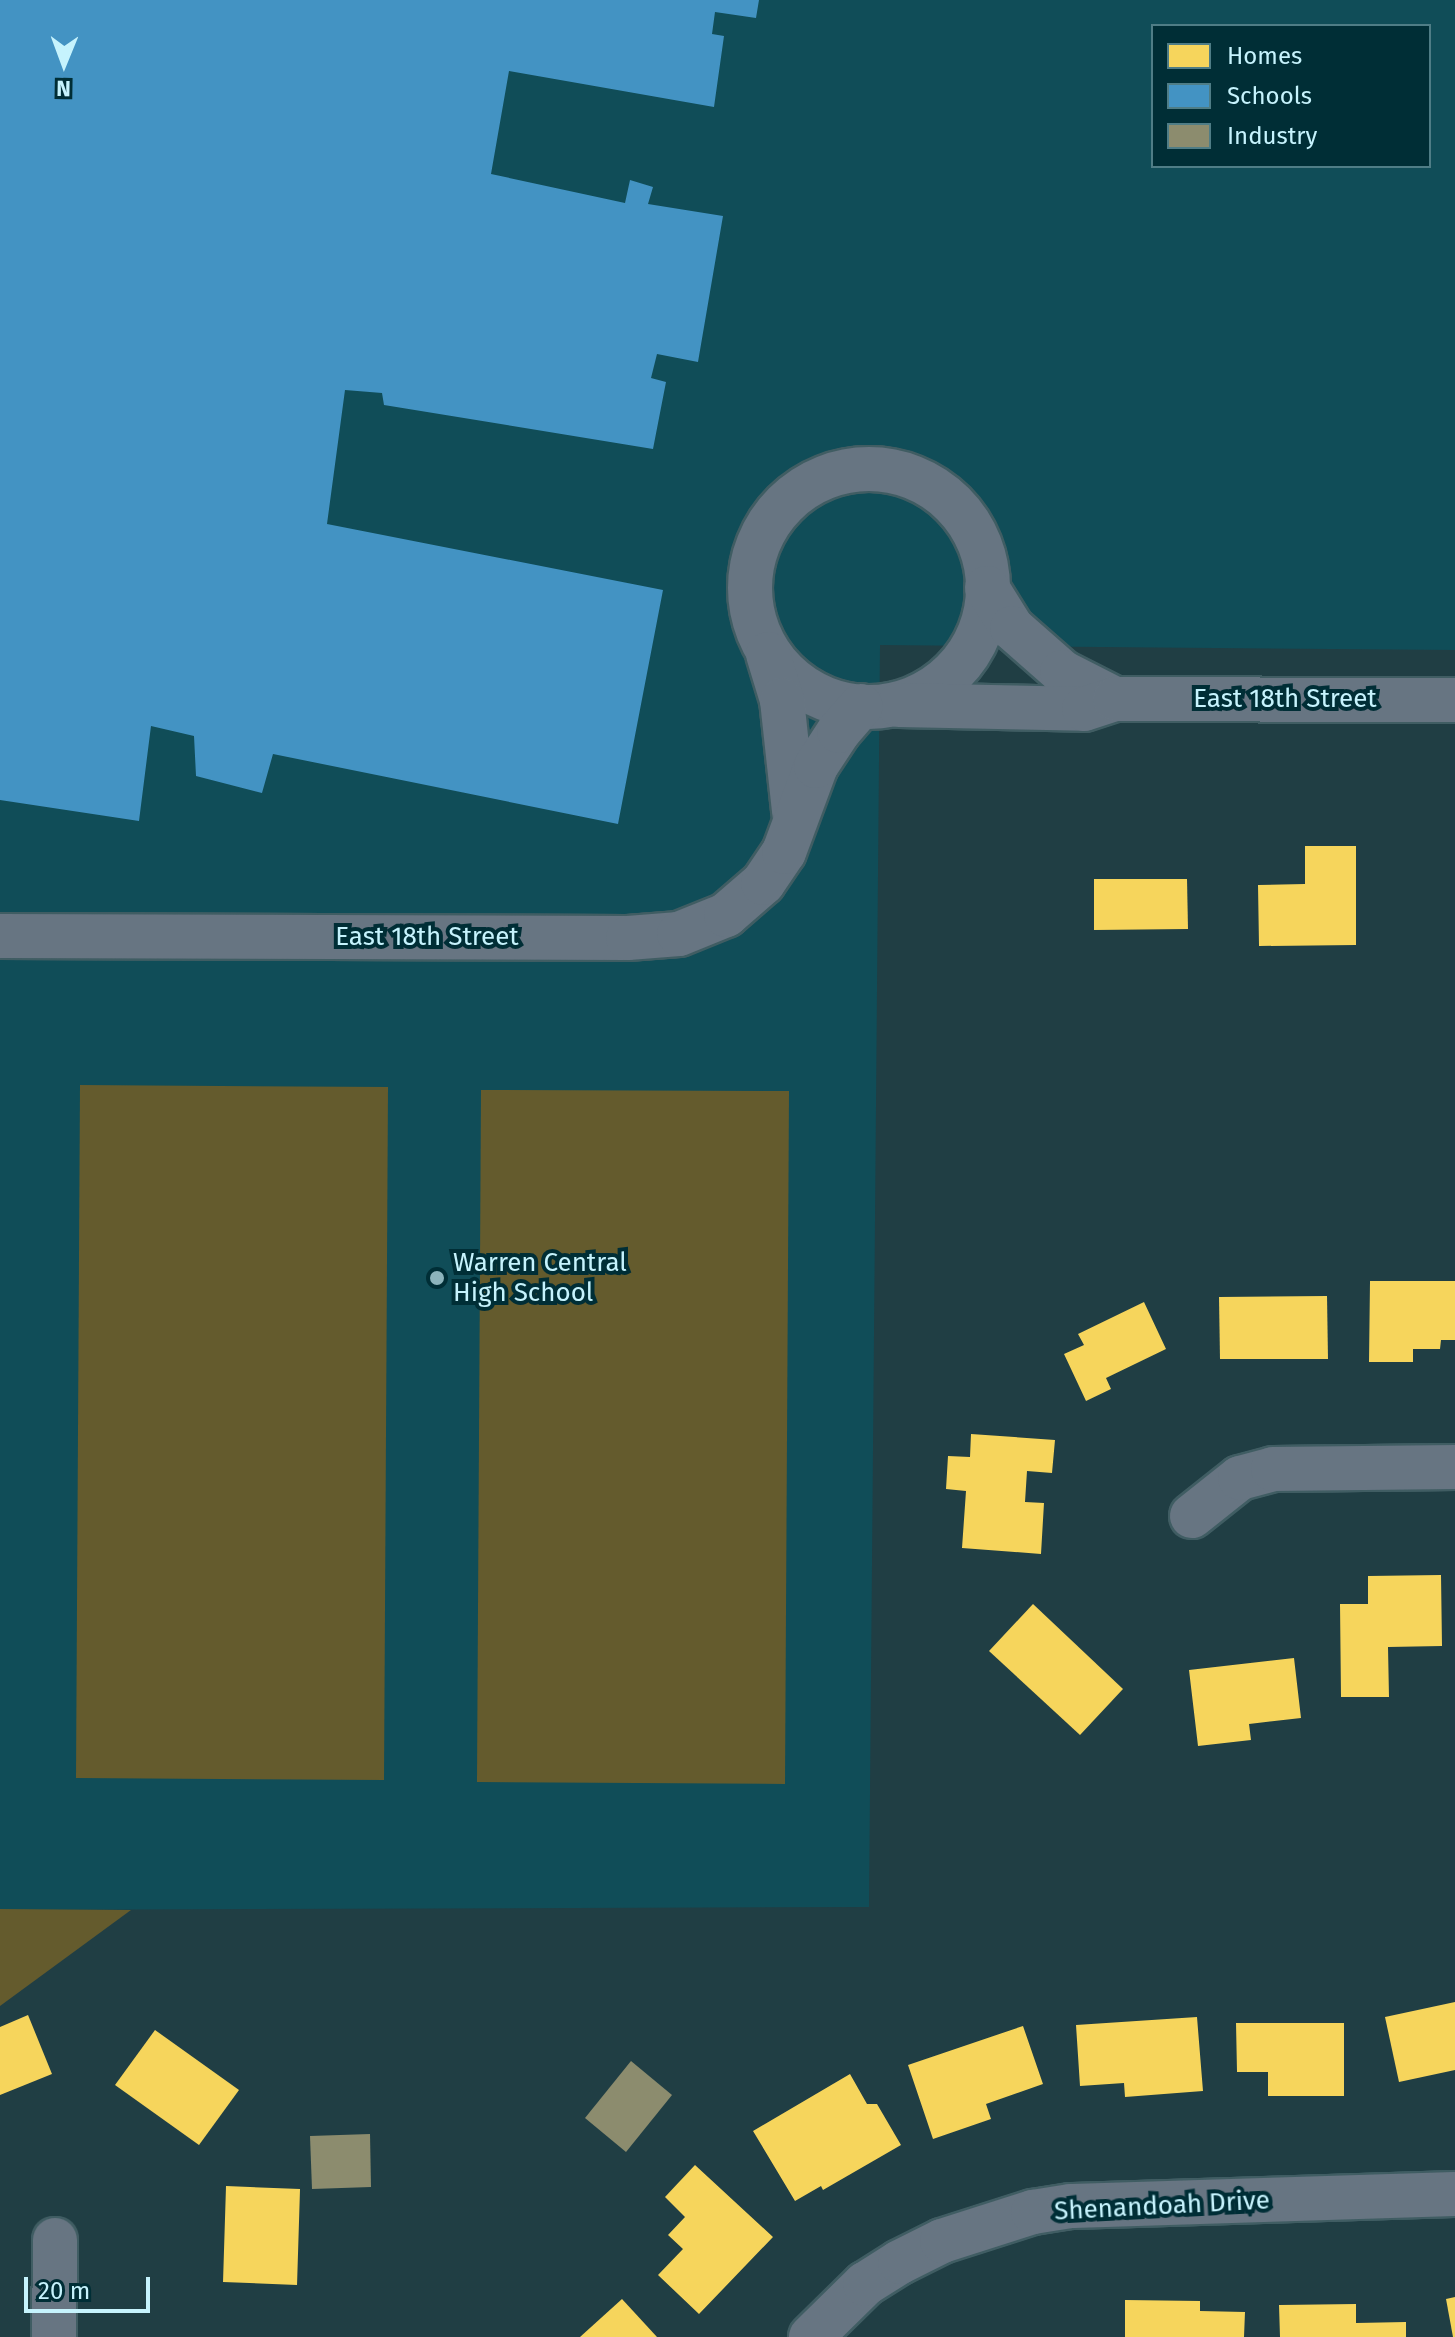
<!DOCTYPE html>
<style>
body{margin:0}
#map{position:relative;width:1455px;height:2337px;overflow:hidden;background:#203e44;font-family:"Fira Sans",sans-serif}
div>[style]{position:absolute}
.built>*{inset:0;background:#104d58}
.green>*{inset:0;background:#645b2d}
.homes>*{inset:0;background:#f6d55c}
.schools>*{inset:0;background:#4393c3}
.industry>*{inset:0;background:#8c8c6e}
.roads{filter:drop-shadow(2px 0 #405d63) drop-shadow(-2px 0 #405d63) drop-shadow(0 2px #405d63) drop-shadow(0 -2px #405d63)}
.minor>*{height:44px;margin:-22px;padding:0 22px;transform-origin:22px;border-radius:22px;background:#677582}
.minor>.ring{margin:-22px;padding:0;box-sizing:content-box;background:none;border:44px solid #677582;border-radius:50%}
.dots>*{width:22px;height:22px;translate:-50% -50%;box-sizing:border-box;border:4px solid #002e36;border-radius:50%}
span{translate:-50% -50%;white-space:nowrap;text-align:center;line-height:1.15;-webkit-text-stroke:8px #002e36;paint-order:stroke}
.street-label{font-size:26px;color:#c6f3fd}
.poi-label{font-size:26px;color:#c6f3fd}
.left{translate:0 -50%;text-align:left}
.legend{position:absolute;left:1151px;top:24px;width:280px;height:144px;box-sizing:border-box;background:#002e36;border:2px solid #4f7d86;margin:0;padding:10px 14px;list-style:none;font-size:24px;color:#c6f3fd}
.legend li{display:flex;align-items:center;gap:16px;height:40px}
.legend b{width:40px;border:2px solid #4f7d86}
.north{position:absolute;left:24px;top:24px;width:80px;height:80px;-webkit-text-stroke:6px #002e36;paint-order:stroke;rotate:181deg;font-size:22px;font-weight:700;line-height:32px;text-align:center;color:#c6f3fd}
.north::after{content:'';display:block;margin:auto;width:28px;height:36px;background:#c6f3fd;clip-path:polygon(50% 0,100% 100%,50% 72%,0 100%)}
.scale{position:absolute;left:24px;top:2277px;width:126px;height:36px;box-sizing:border-box;border:4px solid #c6f3fd;border-top:0;padding-left:10px;font-size:24px;line-height:28px;white-space:nowrap;color:#c6f3fd;-webkit-text-stroke:6px #002e36;paint-order:stroke}
</style>
<div id="map">
<div class="built">
<div style="clip-path:polygon(evenodd,0 0,1455px 0,1455px 650px,880px 645px,869px 1907px,0 1910px,0 0,1153px 26px,1429px 26px,1429px 166px,1153px 166px,1153px 26px)"></div>
</div>
<div class="green">
<div style="clip-path:polygon(80px 1085px,388px 1087px,384px 1780px,76px 1778px)"></div>
<div style="clip-path:polygon(481px 1090px,789px 1091px,785px 1784px,477px 1782px)"></div>
<div style="clip-path:polygon(0 1909px,131px 1910px,0 2006px)"></div>
</div>
<div class="homes">
<div style="clip-path:polygon(1305px 846px,1356px 846px,1356px 945px,1259px 946px,1258px 885px,1305px 884px)"></div>
<div style="clip-path:polygon(1094px 879px,1187px 879px,1188px 929px,1094px 930px)"></div>
<div style="clip-path:polygon(1370px 1281px,1455px 1281px,1455px 1340px,1441px 1340px,1440px 1349px,1413px 1349px,1413px 1362px,1369px 1362px)"></div>
<div style="clip-path:polygon(1327px 1296px,1328px 1359px,1220px 1359px,1219px 1297px)"></div>
<div style="clip-path:polygon(1144px 1302px,1166px 1349px,1106px 1378px,1111px 1389px,1086px 1401px,1064px 1354px,1084px 1345px,1078px 1334px)"></div>
<div style="clip-path:polygon(971px 1434px,1055px 1440px,1052px 1473px,1027px 1471px,1025px 1502px,1044px 1503px,1041px 1554px,962px 1548px,966px 1491px,946px 1489px,948px 1456px,970px 1457px)"></div>
<div style="clip-path:polygon(1441px 1575px,1442px 1646px,1388px 1647px,1389px 1697px,1341px 1697px,1340px 1604px,1368px 1604px,1368px 1576px)"></div>
<div style="clip-path:polygon(1033px 1604px,1123px 1689px,1080px 1735px,989px 1651px)"></div>
<div style="clip-path:polygon(1294px 1658px,1301px 1718px,1249px 1724px,1251px 1740px,1198px 1746px,1189px 1670px)"></div>
<div style="clip-path:polygon(1455px 2002px,1455px 2070px,1399px 2082px,1385px 2017px)"></div>
<div style="clip-path:polygon(28px 2015px,52px 2074px,0 2095px,0 2027px)"></div>
<div style="clip-path:polygon(1197px 2017px,1203px 2091px,1125px 2097px,1124px 2083px,1080px 2086px,1076px 2025px)"></div>
<div style="clip-path:polygon(1236px 2023px,1344px 2023px,1344px 2096px,1268px 2096px,1268px 2072px,1237px 2072px)"></div>
<div style="clip-path:polygon(1023px 2026px,1043px 2084px,986px 2104px,991px 2119px,933px 2139px,908px 2065px)"></div>
<div style="clip-path:polygon(155px 2030px,239px 2090px,199px 2145px,115px 2085px)"></div>
<div style="clip-path:polygon(850px 2074px,867px 2104px,877px 2104px,901px 2145px,823px 2190px,821px 2186px,795px 2201px,753px 2131px)"></div>
<div style="clip-path:polygon(695px 2165px,773px 2237px,699px 2314px,658px 2275px,683px 2249px,668px 2235px,685px 2217px,665px 2197px)"></div>
<div style="clip-path:polygon(226px 2186px,300px 2189px,297px 2285px,223px 2282px)"></div>
<div style="clip-path:polygon(1455px 2297px,1455px 2337px,1453px 2337px,1446px 2299px)"></div>
<div style="clip-path:polygon(622px 2299px,657px 2337px,580px 2337px)"></div>
<div style="clip-path:polygon(1125px 2300px,1200px 2301px,1200px 2311px,1245px 2312px,1244px 2337px,1125px 2337px)"></div>
<div style="clip-path:polygon(1356px 2304px,1356px 2323px,1406px 2322px,1406px 2337px,1280px 2337px,1279px 2305px)"></div>
</div>
<div class="schools">
<div style="clip-path:polygon(0 0,759px 0,756px 18px,715px 12px,712px 34px,724px 36px,714px 107px,509px 71px,491px 174px,625px 203px,630px 180px,653px 187px,648px 204px,723px 216px,698px 362px,657px 354px,651px 378px,666px 382px,653px 449px,384px 405px,382px 393px,345px 390px,327px 524px,663px 590px,618px 824px,273px 754px,262px 793px,196px 776px,194px 736px,151px 726px,139px 821px,0 800px)"></div>
</div>
<div class="industry">
<div style="clip-path:polygon(631px 2061px,672px 2095px,626px 2152px,585px 2118px)"></div>
<div style="clip-path:polygon(370px 2134px,371px 2187px,312px 2189px,310px 2136px)"></div>
</div>
<div class="roads">
<div class="minor">
<div class="ring" style="left:750px;top:469px;width:194px;height:194px"></div>
<div style="left:987px;top:588px;width:47px;rotate:58deg"></div>
<div style="left:1012px;top:628px;width:67px;rotate:41.3deg"></div>
<div style="left:1062px;top:672px;width:59px;rotate:27deg"></div>
<div style="left:768px;top:654px;width:48px;rotate:73.1deg"></div>
<div style="left:782px;top:700px;width:112px;rotate:83.8deg"></div>
<div style="left:899px;top:705px;width:185px;rotate:1.2deg"></div>
<div style="left:1084px;top:709px;width:33px;rotate:-18deg"></div>
<div style="left:1115px;top:699px;width:340px;rotate:0.2deg"></div>
<div style="left:0;top:936px;width:628px;rotate:0.18deg"></div>
<div style="left:628px;top:938px;width:51px;rotate:-4.5deg"></div>
<div style="left:679px;top:934px;width:51px;rotate:-22deg"></div>
<div style="left:726px;top:915px;width:49px;rotate:-40.9deg"></div>
<div style="left:763px;top:883px;width:37px;rotate:-56deg"></div>
<div style="left:784px;top:852px;width:92px;rotate:-69.6deg"></div>
<div style="left:816px;top:766px;width:42px;rotate:-56.7deg"></div>
<div style="left:839px;top:731px;width:33px;rotate:-49deg"></div>
<div style="left:1192px;top:1516px;width:61px;rotate:-38.4deg"></div>
<div style="left:1240px;top:1478px;width:34px;rotate:-15deg"></div>
<div style="left:1273px;top:1469px;width:182px;rotate:-0.6deg"></div>
<div style="left:54px;top:2337px;width:97px;rotate:-89.4deg"></div>
<div style="left:811px;top:2337px;width:76px;rotate:-44.5deg"></div>
<div style="left:865px;top:2284px;width:41px;rotate:-32.2deg"></div>
<div style="left:900px;top:2262px;width:47px;rotate:-26.6deg"></div>
<div style="left:942px;top:2241px;width:96px;rotate:-17.7deg"></div>
<div style="left:1033px;top:2212px;width:38px;rotate:-9deg"></div>
<div style="left:1071px;top:2206px;width:384px;rotate:-1.8deg"></div>
</div>
</div>
<div class="dots">
<div style="left:437px;top:1278px;background:#8cb4bc"></div>
</div>
<div class="street-label">
<span style="left:1285px;top:699px">East 18th Street</span>
<span style="left:427px;top:937px">East 18th Street</span>
<span style="left:1162px;top:2206px;rotate:-3deg">Shenandoah Drive</span>
</div>
<div class="poi-label">
<span class="left" style="left:453px;top:1278px">Warren Central<br>High School</span>
</div>
<ul class="legend">
<li><b style="height:22px;background:#f6d55c"></b>Homes</li>
<li><b style="height:22px;background:#4393c3"></b>Schools</li>
<li><b style="height:22px;background:#8c8c6e"></b>Industry</li>
</ul>
<div class="north">N</div>
<div class="scale">20 m</div>
</div>
